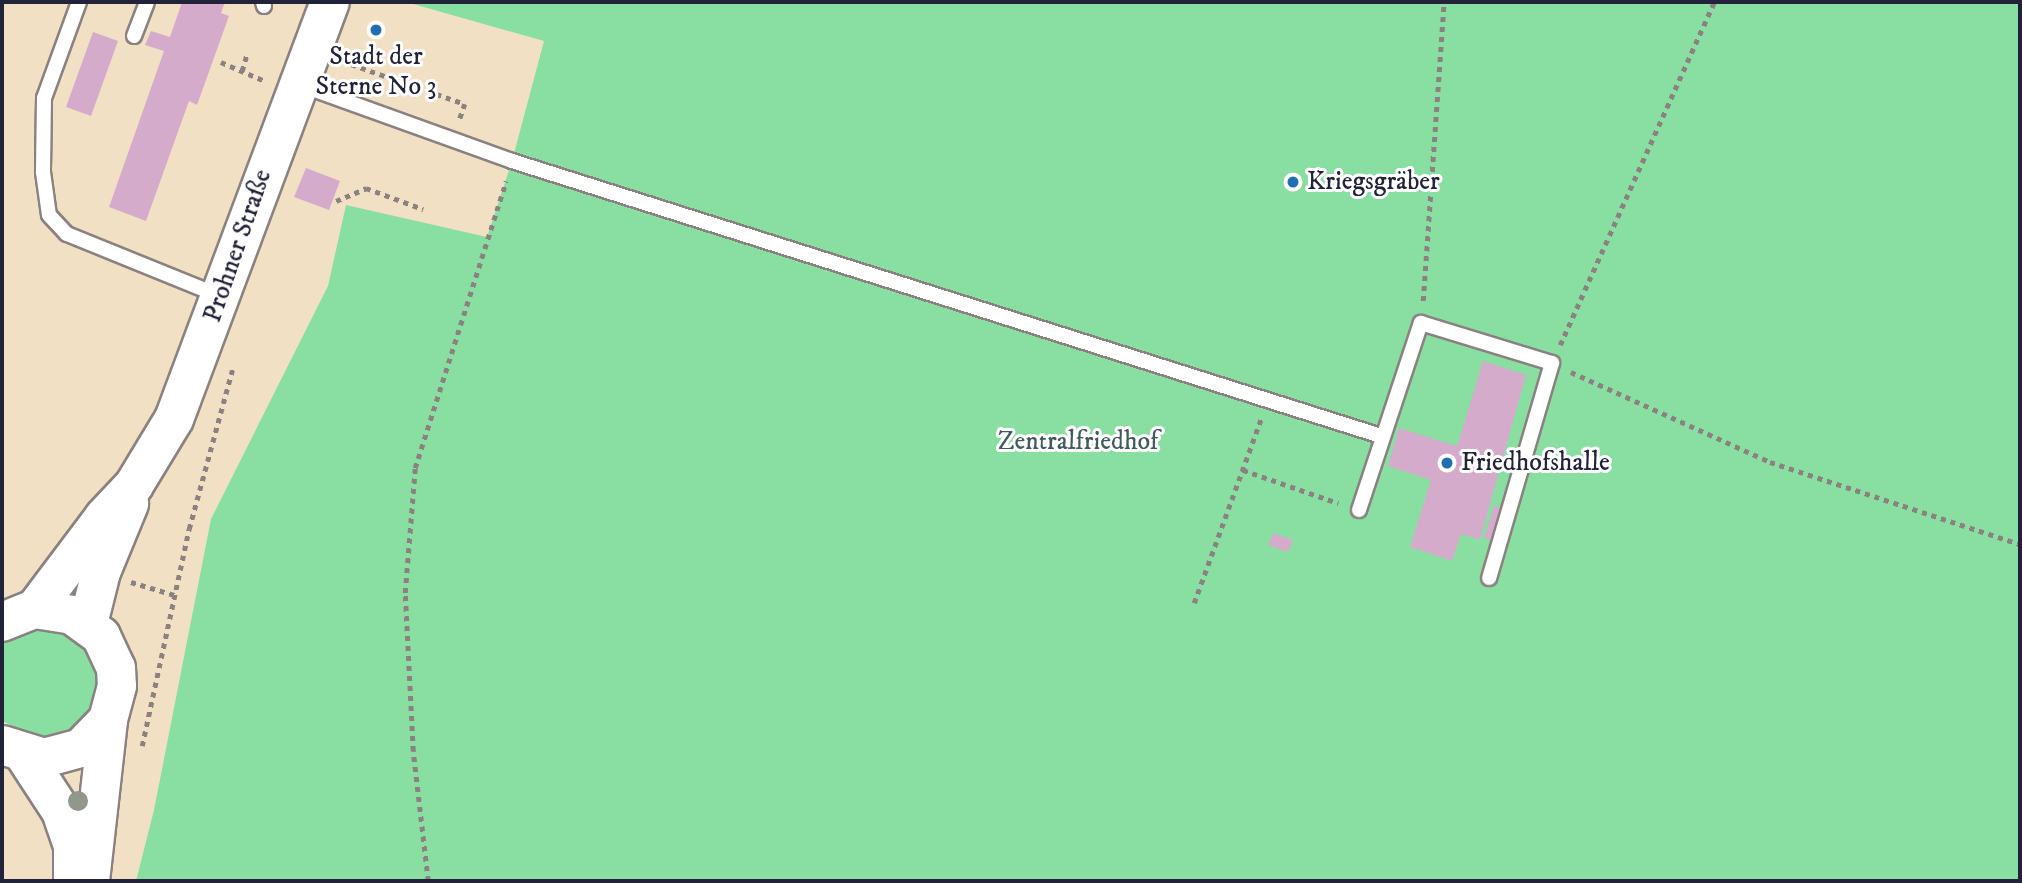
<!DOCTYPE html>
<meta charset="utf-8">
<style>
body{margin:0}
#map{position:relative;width:2022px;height:883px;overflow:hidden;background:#f2e0c4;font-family:"IM FELL DW Pica",serif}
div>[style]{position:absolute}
.green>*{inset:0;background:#89dfa2}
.building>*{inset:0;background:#d5abcb}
.path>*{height:4.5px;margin-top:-2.25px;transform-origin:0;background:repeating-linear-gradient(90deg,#8a8180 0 5px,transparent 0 10px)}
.roads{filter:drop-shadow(2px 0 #8a8180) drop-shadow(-2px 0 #8a8180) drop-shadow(0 2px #8a8180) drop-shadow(0 -2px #8a8180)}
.lane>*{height:14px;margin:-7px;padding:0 7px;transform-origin:7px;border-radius:7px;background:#fff}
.secondary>*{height:38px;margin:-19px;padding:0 19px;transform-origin:19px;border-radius:19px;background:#fff}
.trees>*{width:20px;height:20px;margin:-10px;border-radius:50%;background:#91978a}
.dots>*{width:19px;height:19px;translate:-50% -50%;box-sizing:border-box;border:4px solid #fff;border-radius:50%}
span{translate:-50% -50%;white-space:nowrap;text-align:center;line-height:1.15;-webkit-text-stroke:6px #fff;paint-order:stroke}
.poi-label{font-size:26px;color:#22223b}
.left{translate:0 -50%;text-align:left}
.street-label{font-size:26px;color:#22223b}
.park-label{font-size:26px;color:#415b5a}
.frame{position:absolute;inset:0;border:4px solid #22223b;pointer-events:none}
</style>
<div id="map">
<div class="green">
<div style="clip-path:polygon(406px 2px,2020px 2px,2020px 881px,136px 881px,154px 810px,211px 519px,328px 286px,346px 205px,487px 237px,512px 161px,544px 41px)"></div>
<div style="clip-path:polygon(35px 624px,72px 630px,97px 659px,100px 696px,79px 728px,62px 737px,43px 740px,2px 721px,2px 641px)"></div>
</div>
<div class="building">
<div style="clip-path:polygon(182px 2px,225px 2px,221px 13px,229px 16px,197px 105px,189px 101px,146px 221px,109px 207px,164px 51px,145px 45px,151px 31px,170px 37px)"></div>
<div style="clip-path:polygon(93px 32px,118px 41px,91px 116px,66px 107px)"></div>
<div style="clip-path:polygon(306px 168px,340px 181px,329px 210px,294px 197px)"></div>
<div style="clip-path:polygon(1483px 361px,1526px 375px,1480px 540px,1461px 534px,1452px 561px,1410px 547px,1431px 480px,1388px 466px,1399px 428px,1457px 446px)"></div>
<div style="clip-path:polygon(1494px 505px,1505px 509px,1495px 542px,1484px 538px)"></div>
<div style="clip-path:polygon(1273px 533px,1293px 540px,1288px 552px,1268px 545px)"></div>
</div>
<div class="path">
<div style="left:342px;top:61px;width:130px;rotate:19.3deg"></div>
<div style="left:465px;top:104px;width:18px;rotate:109deg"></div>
<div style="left:221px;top:62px;width:48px;rotate:23.4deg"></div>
<div style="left:242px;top:71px;width:18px;rotate:-74deg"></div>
<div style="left:336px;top:201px;width:33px;rotate:-23deg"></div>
<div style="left:366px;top:188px;width:61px;rotate:20.2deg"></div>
<div style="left:1423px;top:301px;width:300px;rotate:-86deg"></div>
<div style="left:1560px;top:345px;width:376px;rotate:-65.8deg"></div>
<div style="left:1571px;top:372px;width:218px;rotate:24.3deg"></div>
<div style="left:1770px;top:462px;width:263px;rotate:18.2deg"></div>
<div style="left:1243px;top:470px;width:101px;rotate:19.2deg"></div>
<div style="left:131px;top:582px;width:46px;rotate:16.5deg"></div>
<div style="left:1194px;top:603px;width:196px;rotate:-70deg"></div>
<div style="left:142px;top:746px;width:222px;rotate:-77.8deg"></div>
<div style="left:189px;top:529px;width:168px;rotate:-74.8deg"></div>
<div style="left:428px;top:881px;width:131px;rotate:-96.6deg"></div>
<div style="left:413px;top:751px;width:158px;rotate:-92.9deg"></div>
<div style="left:405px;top:593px;width:125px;rotate:-85.4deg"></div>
<div style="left:415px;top:468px;width:301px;rotate:-72.4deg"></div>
</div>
<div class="roads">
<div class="lane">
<div style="left:79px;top:2px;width:102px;rotate:110deg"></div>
<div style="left:44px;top:98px;width:74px;rotate:90.8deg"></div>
<div style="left:43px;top:172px;width:43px;rotate:82.1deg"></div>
<div style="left:49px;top:215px;width:26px;rotate:47deg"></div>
<div style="left:67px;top:234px;width:162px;rotate:22.1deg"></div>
<div style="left:263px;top:2px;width:4px;rotate:76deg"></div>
<div style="left:134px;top:36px;width:36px;rotate:-69deg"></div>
<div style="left:301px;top:85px;width:224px;rotate:19.8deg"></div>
<div style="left:512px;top:161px;width:911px;rotate:17.56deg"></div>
<div style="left:1359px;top:510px;width:197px;rotate:-71.7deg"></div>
<div style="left:1421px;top:323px;width:137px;rotate:17deg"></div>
<div style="left:1552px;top:363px;width:224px;rotate:106.3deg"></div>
</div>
<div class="secondary">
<div style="left:35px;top:609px;width:115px;rotate:-53.1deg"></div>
<div style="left:104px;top:517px;width:44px;rotate:-46.8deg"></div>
<div style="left:134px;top:485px;width:77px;rotate:-58.8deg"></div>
<div style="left:174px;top:419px;width:445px;rotate:-69.5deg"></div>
<div style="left:2px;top:622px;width:35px;rotate:-22deg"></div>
<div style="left:35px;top:609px;width:37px;rotate:9deg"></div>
<div style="left:72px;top:615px;width:36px;rotate:36deg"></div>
<div style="left:101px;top:636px;width:35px;rotate:65deg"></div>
<div style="left:116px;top:668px;width:18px;rotate:87deg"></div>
<div style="left:117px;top:686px;width:35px;rotate:105deg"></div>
<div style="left:108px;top:720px;width:39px;rotate:134deg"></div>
<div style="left:81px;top:748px;width:38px;rotate:165deg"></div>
<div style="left:44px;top:758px;width:44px;rotate:-162.8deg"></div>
<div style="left:88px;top:624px;width:54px;rotate:-76deg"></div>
<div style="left:101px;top:572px;width:74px;rotate:-67.6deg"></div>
<div style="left:25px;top:756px;width:66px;rotate:56.8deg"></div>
<div style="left:61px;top:811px;width:37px;rotate:71deg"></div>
<div style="left:73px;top:846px;width:35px;rotate:90deg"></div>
<div style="left:90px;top:881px;width:162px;rotate:-83.6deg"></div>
</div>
</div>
<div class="trees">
<div style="left:78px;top:801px"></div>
</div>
<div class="dots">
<div style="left:376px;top:30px;background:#1f6fb2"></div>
<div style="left:1293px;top:182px;background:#1f6fb2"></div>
<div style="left:1447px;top:463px;background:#1f6fb2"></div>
</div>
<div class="poi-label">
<span style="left:376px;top:72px">Stadt der<br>Sterne No 3</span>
<span class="left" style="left:1307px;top:182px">Kriegsgräber</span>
<span class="left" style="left:1461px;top:463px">Friedhofshalle</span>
</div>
<div class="street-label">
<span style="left:238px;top:246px;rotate:-71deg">Prohner Straße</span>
</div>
<div class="park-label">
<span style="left:1078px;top:442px">Zentralfriedhof</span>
</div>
<div class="frame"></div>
</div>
